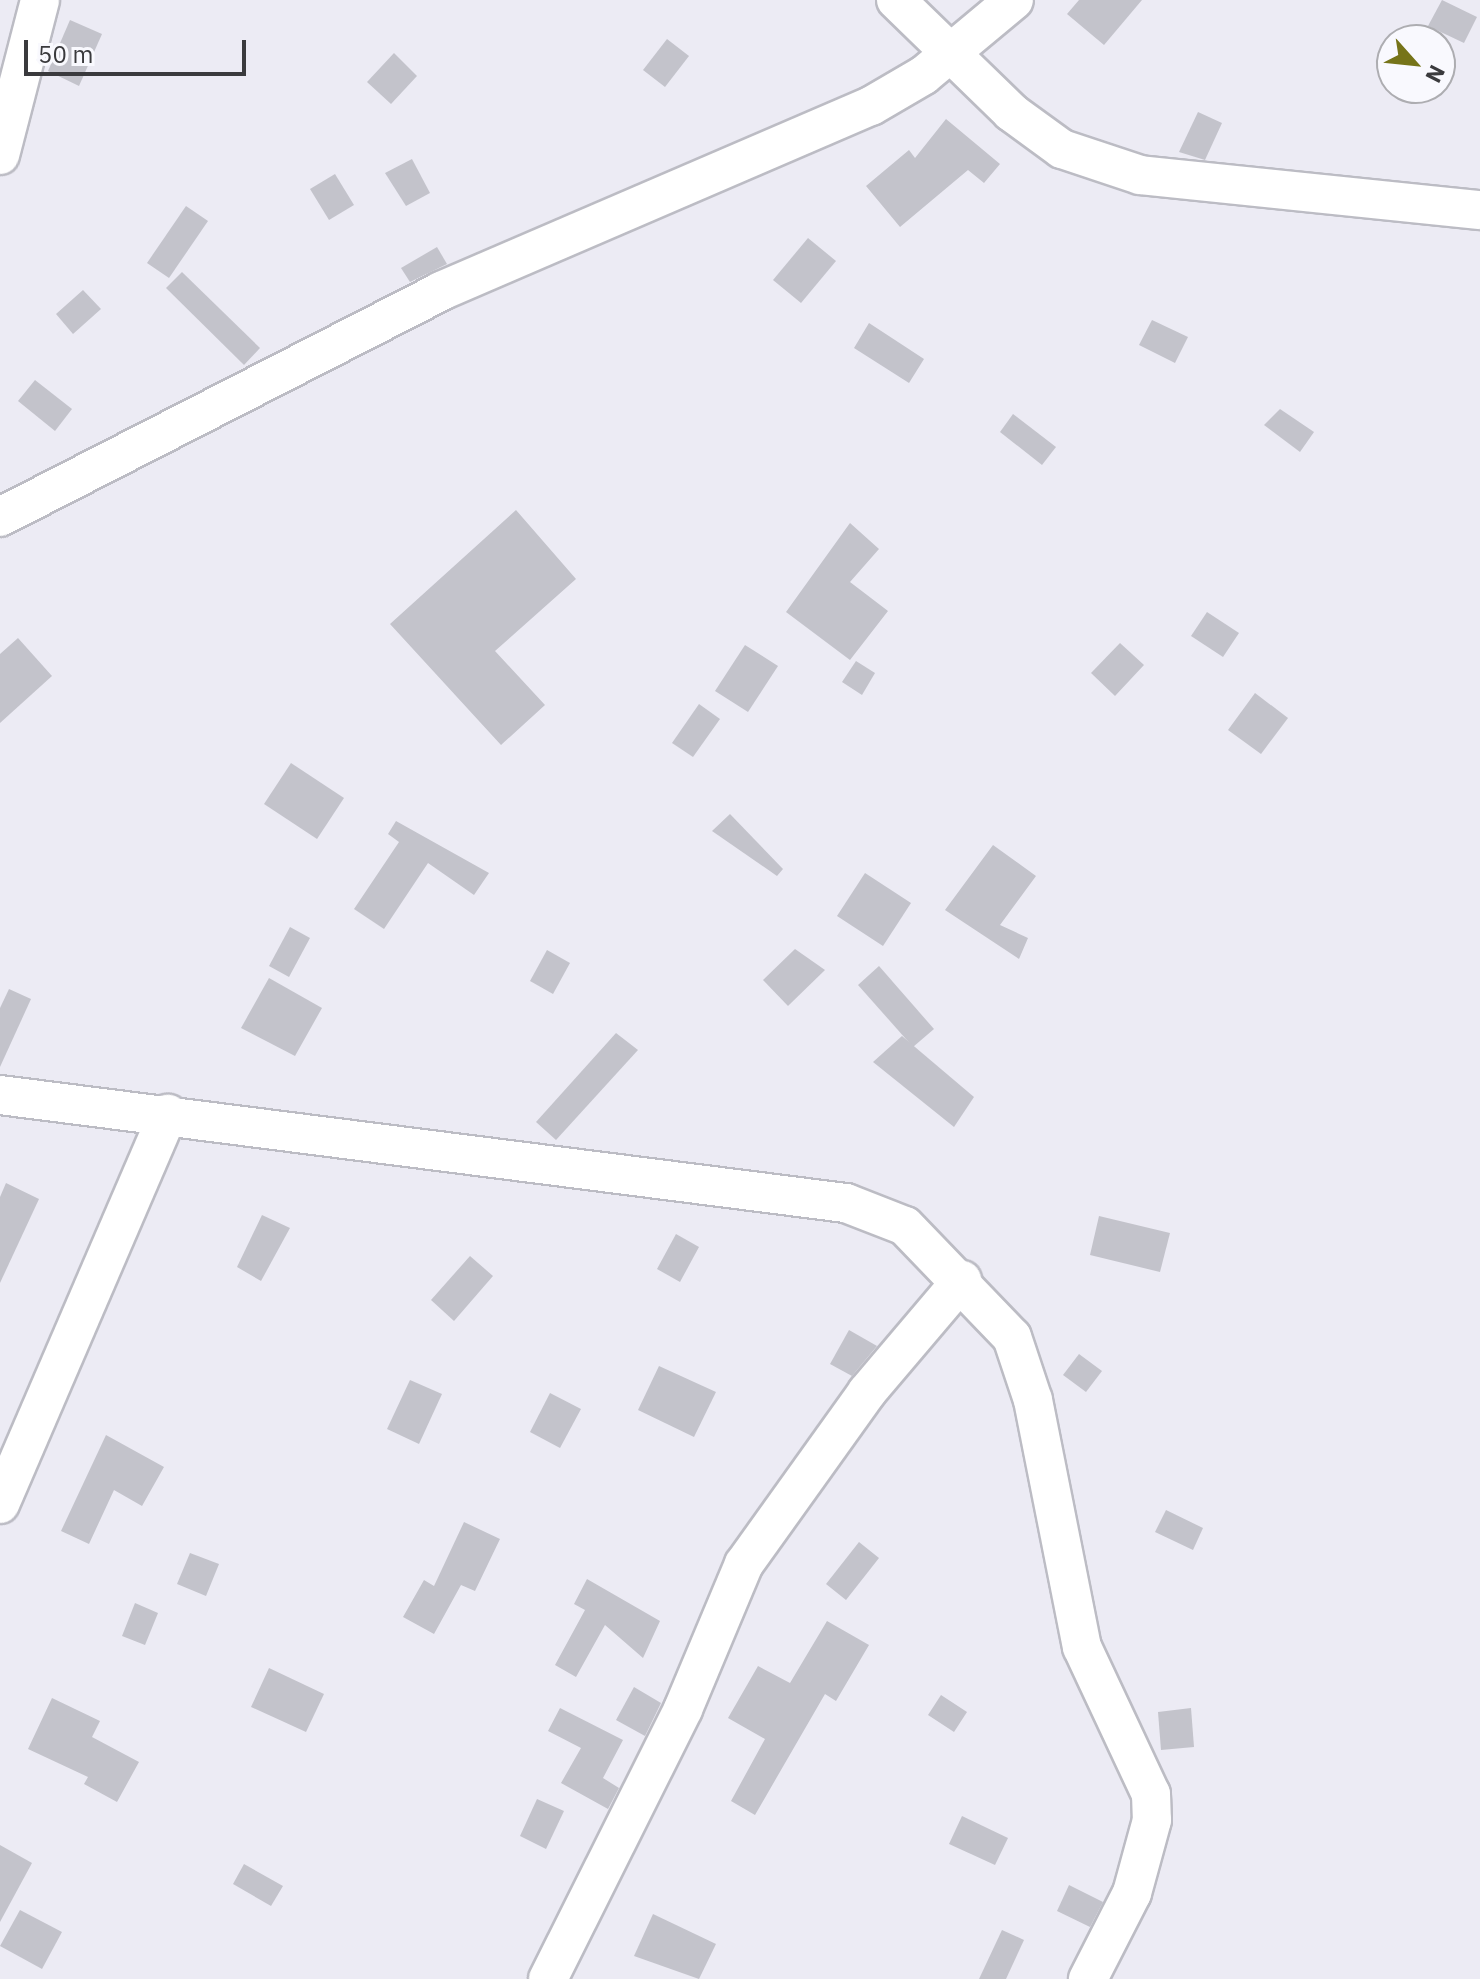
<!DOCTYPE html>
<style>
body{margin:0}
#map{position:relative;width:1480px;height:1979px;overflow:hidden;background:#ecebf4;font-family:"IBM Plex Sans",sans-serif}
div>[style]{position:absolute}
.building>*{inset:0;background:#c3c3cb}
.roads{filter:drop-shadow(2px 0 #bcbcc4) drop-shadow(-2px 0 #bcbcc4) drop-shadow(0 2px #bcbcc4) drop-shadow(0 -2px #bcbcc4)}
.minor>*{height:38px;margin:-19px;padding:0 19px;transform-origin:19px;border-radius:19px;background:#fff}
span{translate:-50% -50%;white-space:nowrap;text-align:center;line-height:1.15;-webkit-text-stroke:6px #f9f9fe;paint-order:stroke}
.north{position:absolute;left:1376px;top:24px;width:80px;height:80px;box-sizing:border-box;background:#f9f9fe;border:2px solid #adadb1;border-radius:50%;rotate:117deg;font-size:22px;font-weight:700;line-height:32px;text-align:center;color:#3a3a3d}
.north::after{content:'';display:block;margin:auto;width:28px;height:36px;background:#767419;clip-path:polygon(50% 0,100% 100%,50% 72%,0 100%)}
.scale{position:absolute;left:24px;top:40px;width:222px;height:36px;box-sizing:border-box;border:4px solid #3a3a3d;border-top:0;padding-left:10px;font-size:24px;line-height:28px;white-space:nowrap;color:#3a3a3d;-webkit-text-stroke:6px #f9f9fe;paint-order:stroke}
</style>
<div id="map">
<div class="building">
<div style="clip-path:polygon(1079px 0,1142px 0,1104px 45px,1067px 14px)"></div>
<div style="clip-path:polygon(1442px 0,1477px 17px,1464px 43px,1428px 26px)"></div>
<div style="clip-path:polygon(70px 20px,102px 34px,79px 86px,48px 71px)"></div>
<div style="clip-path:polygon(667px 39px,689px 56px,665px 87px,643px 70px)"></div>
<div style="clip-path:polygon(394px 53px,417px 76px,391px 104px,367px 82px)"></div>
<div style="clip-path:polygon(1198px 112px,1222px 123px,1205px 160px,1179px 152px)"></div>
<div style="clip-path:polygon(946px 119px,1000px 164px,984px 183px,968px 170px,900px 227px,866px 186px,909px 150px,915px 158px)"></div>
<div style="clip-path:polygon(412px 159px,430px 193px,406px 206px,385px 173px)"></div>
<div style="clip-path:polygon(335px 174px,354px 205px,329px 220px,310px 189px)"></div>
<div style="clip-path:polygon(186px 206px,208px 221px,169px 278px,147px 263px)"></div>
<div style="clip-path:polygon(808px 238px,836px 261px,801px 303px,773px 280px)"></div>
<div style="clip-path:polygon(437px 247px,447px 264px,410px 282px,401px 268px)"></div>
<div style="clip-path:polygon(182px 272px,260px 348px,244px 365px,166px 288px)"></div>
<div style="clip-path:polygon(83px 290px,101px 309px,73px 334px,56px 314px)"></div>
<div style="clip-path:polygon(1152px 320px,1188px 337px,1175px 363px,1139px 345px)"></div>
<div style="clip-path:polygon(869px 323px,924px 359px,909px 383px,854px 348px)"></div>
<div style="clip-path:polygon(35px 380px,72px 409px,55px 431px,18px 401px)"></div>
<div style="clip-path:polygon(1280px 409px,1314px 432px,1300px 452px,1264px 425px)"></div>
<div style="clip-path:polygon(1013px 414px,1056px 447px,1042px 465px,1000px 432px)"></div>
<div style="clip-path:polygon(516px 510px,576px 579px,495px 651px,545px 705px,501px 745px,390px 624px)"></div>
<div style="clip-path:polygon(850px 523px,879px 549px,850px 582px,888px 611px,850px 660px,786px 612px)"></div>
<div style="clip-path:polygon(1207px 612px,1239px 633px,1223px 657px,1191px 636px)"></div>
<div style="clip-path:polygon(18px 638px,52px 676px,0 723px,0 654px)"></div>
<div style="clip-path:polygon(1120px 643px,1144px 665px,1115px 696px,1091px 673px)"></div>
<div style="clip-path:polygon(745px 645px,778px 666px,748px 712px,715px 691px)"></div>
<div style="clip-path:polygon(856px 661px,875px 673px,862px 695px,842px 682px)"></div>
<div style="clip-path:polygon(1255px 693px,1288px 718px,1261px 754px,1228px 730px)"></div>
<div style="clip-path:polygon(699px 704px,720px 719px,693px 757px,672px 743px)"></div>
<div style="clip-path:polygon(291px 763px,344px 798px,317px 839px,264px 804px)"></div>
<div style="clip-path:polygon(730px 814px,783px 869px,777px 876px,712px 831px)"></div>
<div style="clip-path:polygon(396px 821px,489px 873px,474px 895px,428px 863px,384px 929px,354px 909px,399px 842px,388px 834px)"></div>
<div style="clip-path:polygon(993px 845px,1036px 876px,1000px 925px,1028px 938px,1019px 959px,945px 910px)"></div>
<div style="clip-path:polygon(865px 873px,911px 903px,883px 946px,837px 916px)"></div>
<div style="clip-path:polygon(290px 927px,310px 938px,289px 977px,269px 966px)"></div>
<div style="clip-path:polygon(795px 949px,825px 970px,788px 1006px,763px 980px)"></div>
<div style="clip-path:polygon(547px 950px,570px 963px,553px 994px,530px 981px)"></div>
<div style="clip-path:polygon(879px 966px,934px 1029px,913px 1047px,858px 985px)"></div>
<div style="clip-path:polygon(269px 978px,322px 1008px,295px 1056px,241px 1028px)"></div>
<div style="clip-path:polygon(9px 989px,31px 999px,0 1067px,0 1008px)"></div>
<div style="clip-path:polygon(616px 1033px,638px 1050px,556px 1140px,536px 1122px)"></div>
<div style="clip-path:polygon(902px 1036px,974px 1097px,954px 1127px,873px 1062px)"></div>
<div style="clip-path:polygon(6px 1183px,39px 1199px,0 1283px,0 1197px)"></div>
<div style="clip-path:polygon(262px 1215px,290px 1228px,261px 1281px,237px 1267px)"></div>
<div style="clip-path:polygon(1099px 1216px,1170px 1233px,1160px 1272px,1090px 1255px)"></div>
<div style="clip-path:polygon(676px 1234px,699px 1247px,680px 1282px,657px 1269px)"></div>
<div style="clip-path:polygon(470px 1256px,493px 1276px,454px 1321px,431px 1300px)"></div>
<div style="clip-path:polygon(849px 1330px,877px 1346px,852px 1376px,830px 1364px)"></div>
<div style="clip-path:polygon(1079px 1354px,1102px 1371px,1086px 1392px,1063px 1375px)"></div>
<div style="clip-path:polygon(659px 1366px,716px 1392px,694px 1437px,638px 1410px)"></div>
<div style="clip-path:polygon(410px 1380px,442px 1394px,419px 1444px,387px 1429px)"></div>
<div style="clip-path:polygon(550px 1393px,581px 1409px,560px 1448px,530px 1432px)"></div>
<div style="clip-path:polygon(106px 1435px,164px 1467px,142px 1506px,114px 1490px,89px 1544px,61px 1531px)"></div>
<div style="clip-path:polygon(1166px 1510px,1203px 1528px,1193px 1550px,1155px 1532px)"></div>
<div style="clip-path:polygon(464px 1522px,500px 1539px,475px 1591px,461px 1585px,434px 1634px,403px 1617px,424px 1580px,434px 1586px)"></div>
<div style="clip-path:polygon(859px 1542px,879px 1558px,846px 1600px,826px 1584px)"></div>
<div style="clip-path:polygon(190px 1553px,219px 1564px,206px 1596px,177px 1584px)"></div>
<div style="clip-path:polygon(587px 1579px,660px 1621px,643px 1658px,605px 1625px,576px 1677px,555px 1665px,585px 1610px,574px 1604px)"></div>
<div style="clip-path:polygon(135px 1603px,158px 1613px,145px 1645px,122px 1636px)"></div>
<div style="clip-path:polygon(827px 1621px,869px 1645px,836px 1701px,825px 1694px,755px 1815px,731px 1801px,765px 1739px,728px 1718px,758px 1666px,790px 1683px)"></div>
<div style="clip-path:polygon(269px 1668px,324px 1694px,306px 1732px,251px 1707px)"></div>
<div style="clip-path:polygon(634px 1687px,661px 1703px,645px 1736px,616px 1720px)"></div>
<div style="clip-path:polygon(941px 1695px,967px 1712px,954px 1732px,928px 1715px)"></div>
<div style="clip-path:polygon(52px 1698px,100px 1721px,92px 1737px,139px 1762px,117px 1802px,84px 1784px,88px 1777px,28px 1749px)"></div>
<div style="clip-path:polygon(560px 1708px,623px 1740px,603px 1778px,619px 1788px,608px 1809px,561px 1783px,581px 1748px,548px 1731px)"></div>
<div style="clip-path:polygon(1191px 1708px,1194px 1747px,1161px 1750px,1158px 1712px)"></div>
<div style="clip-path:polygon(537px 1799px,564px 1811px,546px 1849px,520px 1836px)"></div>
<div style="clip-path:polygon(962px 1816px,1008px 1838px,995px 1865px,949px 1844px)"></div>
<div style="clip-path:polygon(0 1845px,32px 1863px,0 1922px)"></div>
<div style="clip-path:polygon(244px 1864px,283px 1886px,271px 1906px,233px 1884px)"></div>
<div style="clip-path:polygon(1069px 1885px,1103px 1902px,1090px 1927px,1057px 1911px)"></div>
<div style="clip-path:polygon(20px 1910px,62px 1932px,42px 1969px,0 1946px)"></div>
<div style="clip-path:polygon(653px 1914px,716px 1944px,699px 1979px,634px 1956px)"></div>
<div style="clip-path:polygon(1002px 1930px,1024px 1940px,1006px 1979px,979px 1979px)"></div>
</div>
<div class="roads">
<div class="minor">
<div style="left:896px;top:0;width:161px;rotate:44.2deg"></div>
<div style="left:1011px;top:112px;width:63px;rotate:36deg"></div>
<div style="left:1062px;top:149px;width:82px;rotate:18.4deg"></div>
<div style="left:1140px;top:175px;width:342px;rotate:5.9deg"></div>
<div style="left:0;top:155px;width:160px;rotate:-75.5deg"></div>
<div style="left:0;top:517px;width:496px;rotate:-27.1deg"></div>
<div style="left:441px;top:291px;width:468px;rotate:-23.3deg"></div>
<div style="left:871px;top:106px;width:61px;rotate:-30.3deg"></div>
<div style="left:924px;top:75px;width:117px;rotate:-39.8deg"></div>
<div style="left:0;top:1095px;width:853px;rotate:7.28deg"></div>
<div style="left:846px;top:1203px;width:63px;rotate:21.3deg"></div>
<div style="left:905px;top:1226px;width:154px;rotate:46.1deg"></div>
<div style="left:1012px;top:1337px;width:66px;rotate:71.6deg"></div>
<div style="left:1033px;top:1400px;width:252px;rotate:78.8deg"></div>
<div style="left:1082px;top:1647px;width:162px;rotate:64.9deg"></div>
<div style="left:1151px;top:1794px;width:26px;rotate:88deg"></div>
<div style="left:1152px;top:1820px;width:76px;rotate:105.3deg"></div>
<div style="left:1132px;top:1893px;width:97px;rotate:117.1deg"></div>
<div style="left:0;top:1504px;width:425px;rotate:-66.7deg"></div>
<div style="left:548px;top:1979px;width:302px;rotate:-63.4deg"></div>
<div style="left:683px;top:1709px;width:157px;rotate:-67.2deg"></div>
<div style="left:744px;top:1564px;width:211px;rotate:-54.4deg"></div>
<div style="left:867px;top:1392px;width:147px;rotate:-49.7deg"></div>
</div>
</div>
<div class="north">N</div>
<div class="scale">50 m</div>
</div>
